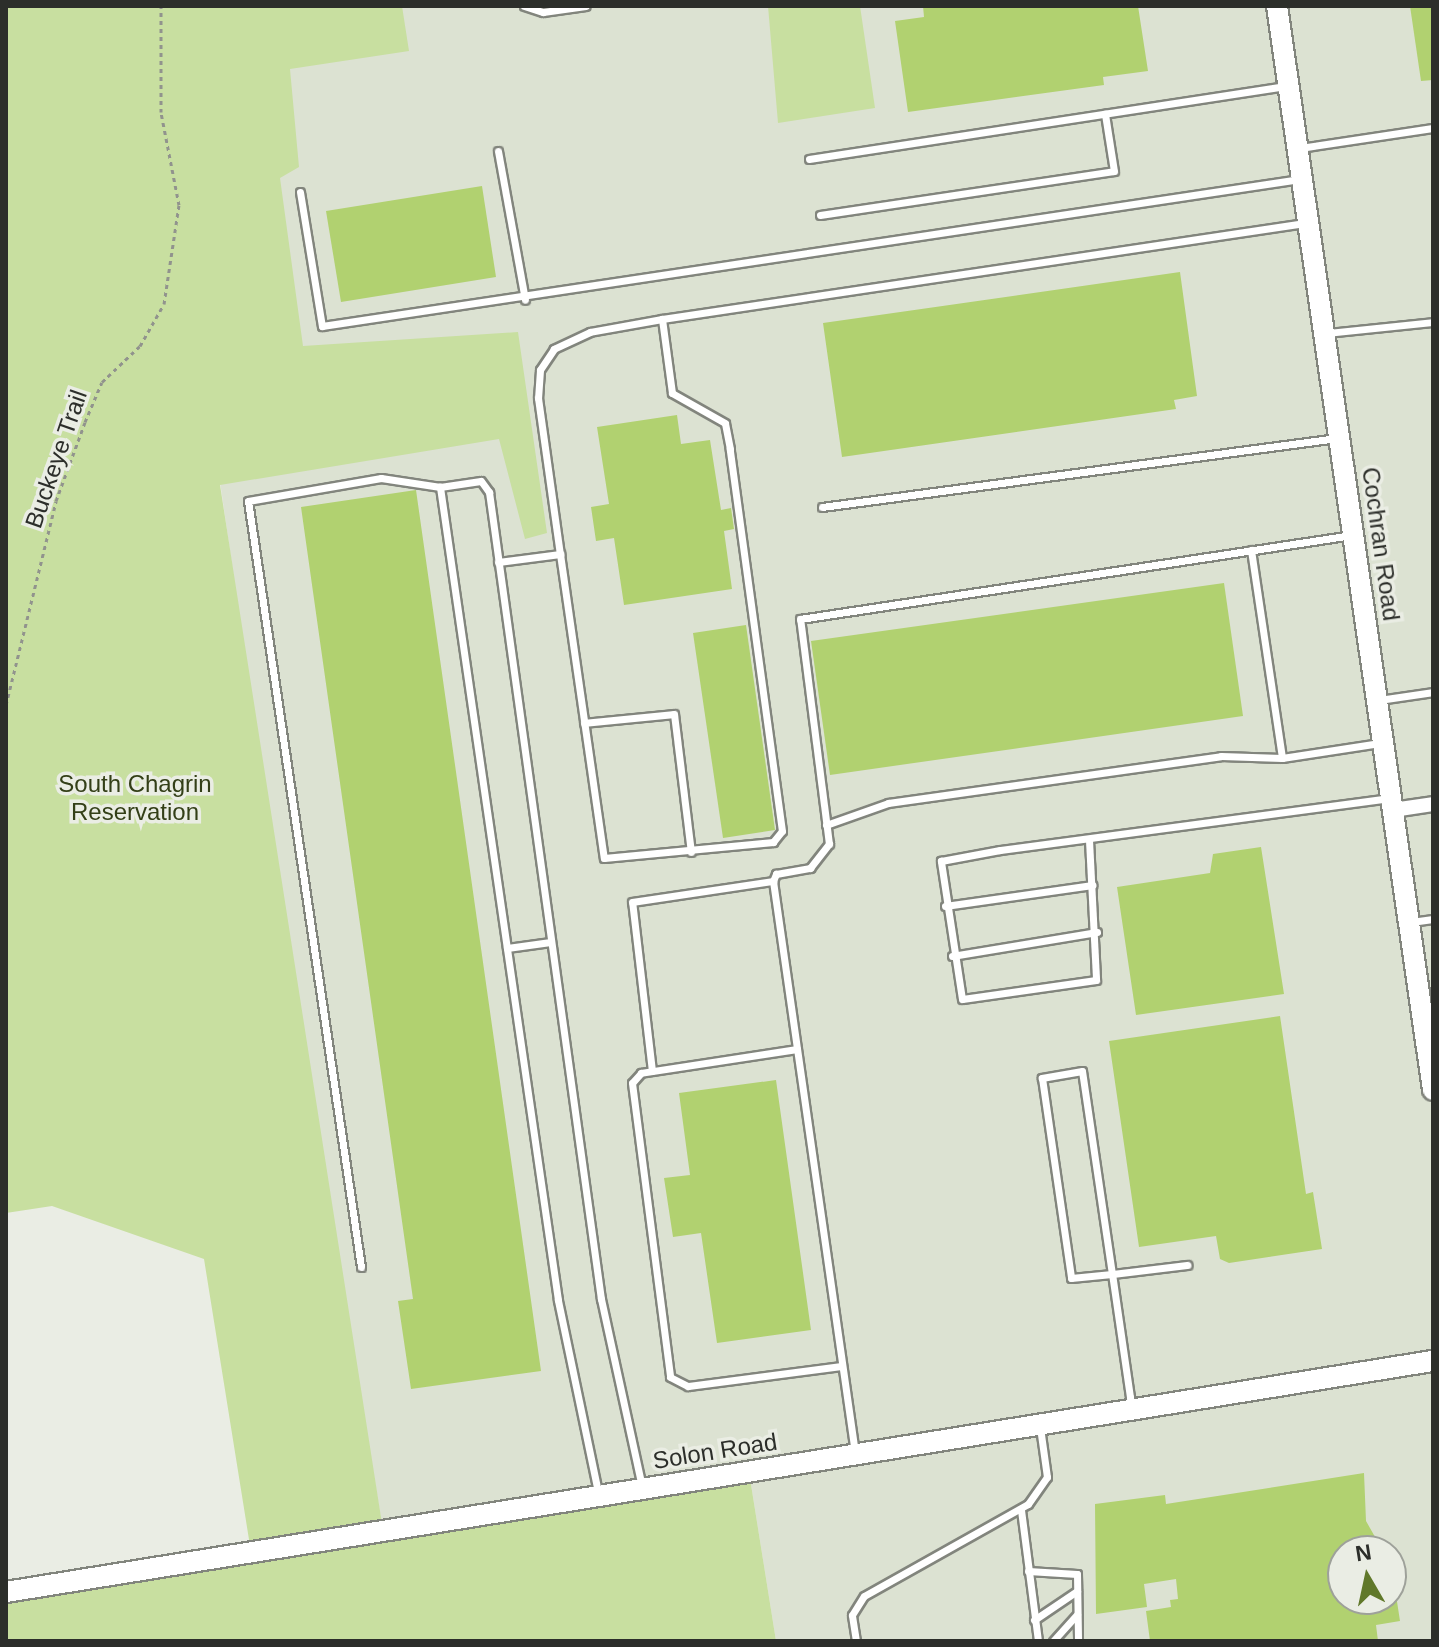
<!DOCTYPE html>
<style>
body{margin:0}
#map{position:relative;width:1439px;height:1647px;overflow:hidden;background:#eaede4;font-family:Helvetica,sans-serif}
div>[style]{position:absolute}
.built>*{inset:0;background:#dce2d2}
.green>*{inset:0;background:#c8dfa0}
.building>*{inset:0;background:#b1d170}
.path>*{height:3px;margin-top:-1.5px;transform-origin:0;background:repeating-linear-gradient(90deg,#91938d 0 4px,transparent 0 8px)}
.roads{filter:drop-shadow(2px 0 #82857d) drop-shadow(-2px 0 #82857d) drop-shadow(0 2px #82857d) drop-shadow(0 -2px #82857d)}
.lane>*{height:7px;margin:-3.5px;padding:0 3.5px;transform-origin:3.5px;border-radius:3.5px;background:#fff}
.street>*{height:14px;margin:-7px;padding:0 7px;transform-origin:7px;border-radius:7px;background:#fff}
.secondary>*{height:20px;margin:-10px;padding:0 10px;transform-origin:10px;border-radius:10px;background:#fff}
span{translate:-50% -50%;white-space:nowrap;text-align:center;line-height:1.15;-webkit-text-stroke:7px #eaede4;paint-order:stroke}
.street-label{font-size:24px;color:#2c2e2a}
.park-label{font-size:24px;color:#333f17}
.frame{position:absolute;inset:0;border:8px solid #2c2e2a;pointer-events:none}
.north{position:absolute;left:1327px;top:1535px;width:80px;height:80px;box-sizing:border-box;background:#eaede4;border:2px solid #9ea19a;border-radius:50%;rotate:351deg;font-size:22px;font-weight:700;line-height:32px;text-align:center;color:#2c2e2a}
.north::after{content:'';display:block;margin:auto;width:28px;height:36px;background:#60782a;clip-path:polygon(50% 0,100% 100%,50% 72%,0 100%)}
</style>
<div id="map">
<div class="built">
<div style="clip-path:polygon(evenodd,211px 6px,1433px 6px,1433px 1641px,776px 1641px,749px 1472px,383px 1531px,282px 912px,211px 419px,211px 6px,1343px 1551px,1391px 1551px,1391px 1599px,1343px 1599px,1343px 1551px)"></div>
</div>
<div class="green">
<div style="clip-path:polygon(6px 6px,402px 6px,409px 51px,290px 69px,299px 167px,280px 178px,303px 346px,518px 332px,547px 533px,525px 539px,499px 439px,220px 485px,383px 1530px,749px 1472px,776px 1641px,6px 1641px,6px 1592px,251px 1552px,204px 1259px,52px 1206px,6px 1213px)"></div>
<div style="clip-path:polygon(768px 6px,860px 6px,875px 108px,778px 123px)"></div>
</div>
<div class="building">
<div style="clip-path:polygon(923px 6px,1138px 6px,1148px 71px,1103px 77px,1104px 85px,908px 112px,895px 21px,924px 17px)"></div>
<div style="clip-path:polygon(1410px 6px,1433px 6px,1433px 80px,1421px 81px)"></div>
<div style="clip-path:polygon(482px 186px,496px 277px,341px 302px,326px 211px)"></div>
<div style="clip-path:polygon(1180px 272px,1197px 396px,1174px 400px,1176px 409px,842px 457px,823px 323px)"></div>
<div style="clip-path:polygon(677px 415px,681px 444px,710px 440px,721px 510px,731px 508px,734px 529px,724px 531px,732px 589px,624px 605px,614px 538px,596px 541px,591px 507px,609px 504px,597px 427px)"></div>
<div style="clip-path:polygon(416px 490px,541px 1371px,411px 1389px,398px 1301px,413px 1299px,301px 507px)"></div>
<div style="clip-path:polygon(1224px 583px,1243px 716px,830px 775px,811px 641px)"></div>
<div style="clip-path:polygon(746px 625px,775px 830px,723px 838px,693px 633px)"></div>
<div style="clip-path:polygon(1261px 847px,1284px 994px,1136px 1015px,1117px 887px,1210px 873px,1213px 854px)"></div>
<div style="clip-path:polygon(1280px 1016px,1306px 1194px,1313px 1192px,1322px 1249px,1229px 1263px,1220px 1259px,1216px 1236px,1139px 1247px,1109px 1041px)"></div>
<div style="clip-path:polygon(776px 1080px,811px 1330px,717px 1343px,701px 1233px,673px 1237px,664px 1178px,690px 1175px,679px 1093px)"></div>
<div style="clip-path:polygon(1364px 1473px,1366px 1521px,1383px 1551px,1343px 1551px,1343px 1599px,1391px 1599px,1392px 1569px,1400px 1621px,1376px 1625px,1378px 1641px,1150px 1641px,1146px 1611px,1171px 1607px,1170px 1600px,1178px 1599px,1176px 1579px,1144px 1584px,1147px 1607px,1096px 1614px,1095px 1504px,1165px 1495px,1166px 1504px)"></div>
</div>
<div class="path">
<div style="left:6px;top:705px;width:210px;rotate:-76.2deg"></div>
<div style="left:56px;top:501px;width:84px;rotate:-69.8deg"></div>
<div style="left:85px;top:422px;width:43px;rotate:-67deg"></div>
<div style="left:102px;top:382px;width:52px;rotate:-43.5deg"></div>
<div style="left:140px;top:346px;width:48px;rotate:-60.3deg"></div>
<div style="left:164px;top:304px;width:100px;rotate:-81.4deg"></div>
<div style="left:179px;top:205px;width:95px;rotate:-101deg"></div>
<div style="left:161px;top:112px;width:106px;rotate:-90deg"></div>
</div>
<div class="roads">
<div class="lane">
<div style="left:524px;top:6px;width:20px;rotate:18deg"></div>
<div style="left:543px;top:12px;width:43px;rotate:-7.9deg"></div>
<div style="left:1300px;top:148px;width:134px;rotate:-8.6deg"></div>
<div style="left:498px;top:151px;width:151px;rotate:79.7deg"></div>
<div style="left:809px;top:159px;width:484px;rotate:-8.7deg"></div>
<div style="left:300px;top:192px;width:136px;rotate:80.7deg"></div>
<div style="left:322px;top:326px;width:989px;rotate:-8.55deg"></div>
<div style="left:820px;top:215px;width:297px;rotate:-8.5deg"></div>
<div style="left:1114px;top:171px;width:58px;rotate:-99deg"></div>
<div style="left:662px;top:319px;width:650px;rotate:-8.49deg"></div>
<div style="left:1327px;top:333px;width:107px;rotate:-5.9deg"></div>
<div style="left:822px;top:507px;width:520px;rotate:-7.63deg"></div>
<div style="left:1251px;top:550px;width:210px;rotate:81.5deg"></div>
<div style="left:498px;top:562px;width:63px;rotate:-7.4deg"></div>
<div style="left:560px;top:554px;width:307px;rotate:81.8deg"></div>
<div style="left:604px;top:858px;width:170px;rotate:-5.4deg"></div>
<div style="left:773px;top:842px;width:14px;rotate:-51deg"></div>
<div style="left:782px;top:831px;width:386px;rotate:-97.8deg"></div>
<div style="left:730px;top:449px;width:26px;rotate:-101deg"></div>
<div style="left:725px;top:423px;width:61px;rotate:-150.5deg"></div>
<div style="left:672px;top:393px;width:75px;rotate:-97.7deg"></div>
<div style="left:662px;top:319px;width:73px;rotate:169.8deg"></div>
<div style="left:590px;top:332px;width:40px;rotate:155deg"></div>
<div style="left:554px;top:349px;width:25px;rotate:124deg"></div>
<div style="left:540px;top:370px;width:28px;rotate:94deg"></div>
<div style="left:538px;top:398px;width:158px;rotate:82deg"></div>
<div style="left:1379px;top:700px;width:55px;rotate:-8.4deg"></div>
<div style="left:584px;top:723px;width:90px;rotate:-5.7deg"></div>
<div style="left:674px;top:714px;width:139px;rotate:83deg"></div>
<div style="left:826px;top:825px;width:66px;rotate:-19.5deg"></div>
<div style="left:888px;top:803px;width:336px;rotate:-8deg"></div>
<div style="left:1221px;top:756px;width:61px;rotate:1.9deg"></div>
<div style="left:1282px;top:758px;width:99px;rotate:-8.7deg"></div>
<div style="left:1089px;top:840px;width:140px;rotate:87.1deg"></div>
<div style="left:1096px;top:980px;width:135px;rotate:171.9deg"></div>
<div style="left:962px;top:999px;width:140px;rotate:-98.7deg"></div>
<div style="left:941px;top:861px;width:60px;rotate:-10.6deg"></div>
<div style="left:1000px;top:850px;width:392px;rotate:-7.6deg"></div>
<div style="left:945px;top:906px;width:149px;rotate:-8.1deg"></div>
<div style="left:1411px;top:922px;width:22px;rotate:-8deg"></div>
<div style="left:507px;top:948px;width:44px;rotate:-7.8deg"></div>
<div style="left:952px;top:956px;width:147px;rotate:-9.4deg"></div>
<div style="left:797px;top:1049px;width:158px;rotate:171.3deg"></div>
<div style="left:641px;top:1073px;width:13px;rotate:132deg"></div>
<div style="left:632px;top:1083px;width:296px;rotate:82.6deg"></div>
<div style="left:670px;top:1377px;width:20px;rotate:27deg"></div>
<div style="left:688px;top:1386px;width:155px;rotate:-7.4deg"></div>
<div style="left:652px;top:1071px;width:170px;rotate:-96.7deg"></div>
<div style="left:632px;top:902px;width:143px;rotate:-8.5deg"></div>
<div style="left:361px;top:1267px;width:774px;rotate:-98.39deg"></div>
<div style="left:248px;top:501px;width:135px;rotate:-9.8deg"></div>
<div style="left:381px;top:478px;width:60px;rotate:8.7deg"></div>
<div style="left:1131px;top:1407px;width:10px;rotate:-96deg"></div>
<div style="left:1130px;top:1397px;width:124px;rotate:-98.3deg"></div>
<div style="left:1112px;top:1274px;width:205px;rotate:-98.4deg"></div>
<div style="left:1082px;top:1071px;width:41px;rotate:170.1deg"></div>
<div style="left:1042px;top:1078px;width:202px;rotate:81.7deg"></div>
<div style="left:1071px;top:1278px;width:41px;rotate:-5.6deg"></div>
<div style="left:1112px;top:1274px;width:76px;rotate:-6.8deg"></div>
<div style="left:855px;top:1453px;width:578px;rotate:-98.16deg"></div>
<div style="left:773px;top:881px;width:8px;rotate:-67deg"></div>
<div style="left:776px;top:874px;width:35px;rotate:-10deg"></div>
<div style="left:810px;top:868px;width:31px;rotate:-52deg"></div>
<div style="left:829px;top:844px;width:227px;rotate:-97.3deg"></div>
<div style="left:800px;top:619px;width:558px;rotate:-8.65deg"></div>
<div style="left:598px;top:1492px;width:196px;rotate:-101.8deg"></div>
<div style="left:558px;top:1300px;width:822px;rotate:-98.26deg"></div>
<div style="left:440px;top:487px;width:41px;rotate:-8.3deg"></div>
<div style="left:481px;top:481px;width:14px;rotate:54deg"></div>
<div style="left:489px;top:492px;width:815px;rotate:82.1deg"></div>
<div style="left:601px;top:1299px;width:192px;rotate:77.7deg"></div>
<div style="left:1021px;top:1510px;width:132px;rotate:82.6deg"></div>
<div style="left:1028px;top:1571px;width:49px;rotate:3.5deg"></div>
<div style="left:1077px;top:1574px;width:67px;rotate:89.1deg"></div>
<div style="left:1034px;top:1620px;width:52px;rotate:-34deg"></div>
<div style="left:856px;top:1641px;width:26px;rotate:-99deg"></div>
<div style="left:852px;top:1615px;width:22px;rotate:-58deg"></div>
<div style="left:864px;top:1596px;width:188px;rotate:-29.3deg"></div>
<div style="left:1028px;top:1504px;width:33px;rotate:-55deg"></div>
<div style="left:1047px;top:1477px;width:50px;rotate:-98deg"></div>
<div style="left:1053px;top:1641px;width:36px;rotate:-48deg"></div>
</div>
<div class="street">
<div style="left:1393px;top:810px;width:40px;rotate:-8.5deg"></div>
</div>
<div class="secondary">
<div style="left:1277px;top:6px;width:1095px;rotate:81.81deg"></div>
<div style="left:6px;top:1592px;width:1446px;rotate:-9.2deg"></div>
</div>
</div>
<div class="street-label">
<span style="left:56px;top:459px;rotate:-71deg">Buckeye Trail</span>
<span style="left:1381px;top:544px;rotate:82deg">Cochran Road</span>
<span style="left:715px;top:1451px;rotate:-9deg">Solon Road</span>
</div>
<div class="park-label">
<span style="left:135px;top:798px">South Chagrin<br>Reservation</span>
</div>
<div class="frame"></div>
<div class="north">N</div>
</div>
